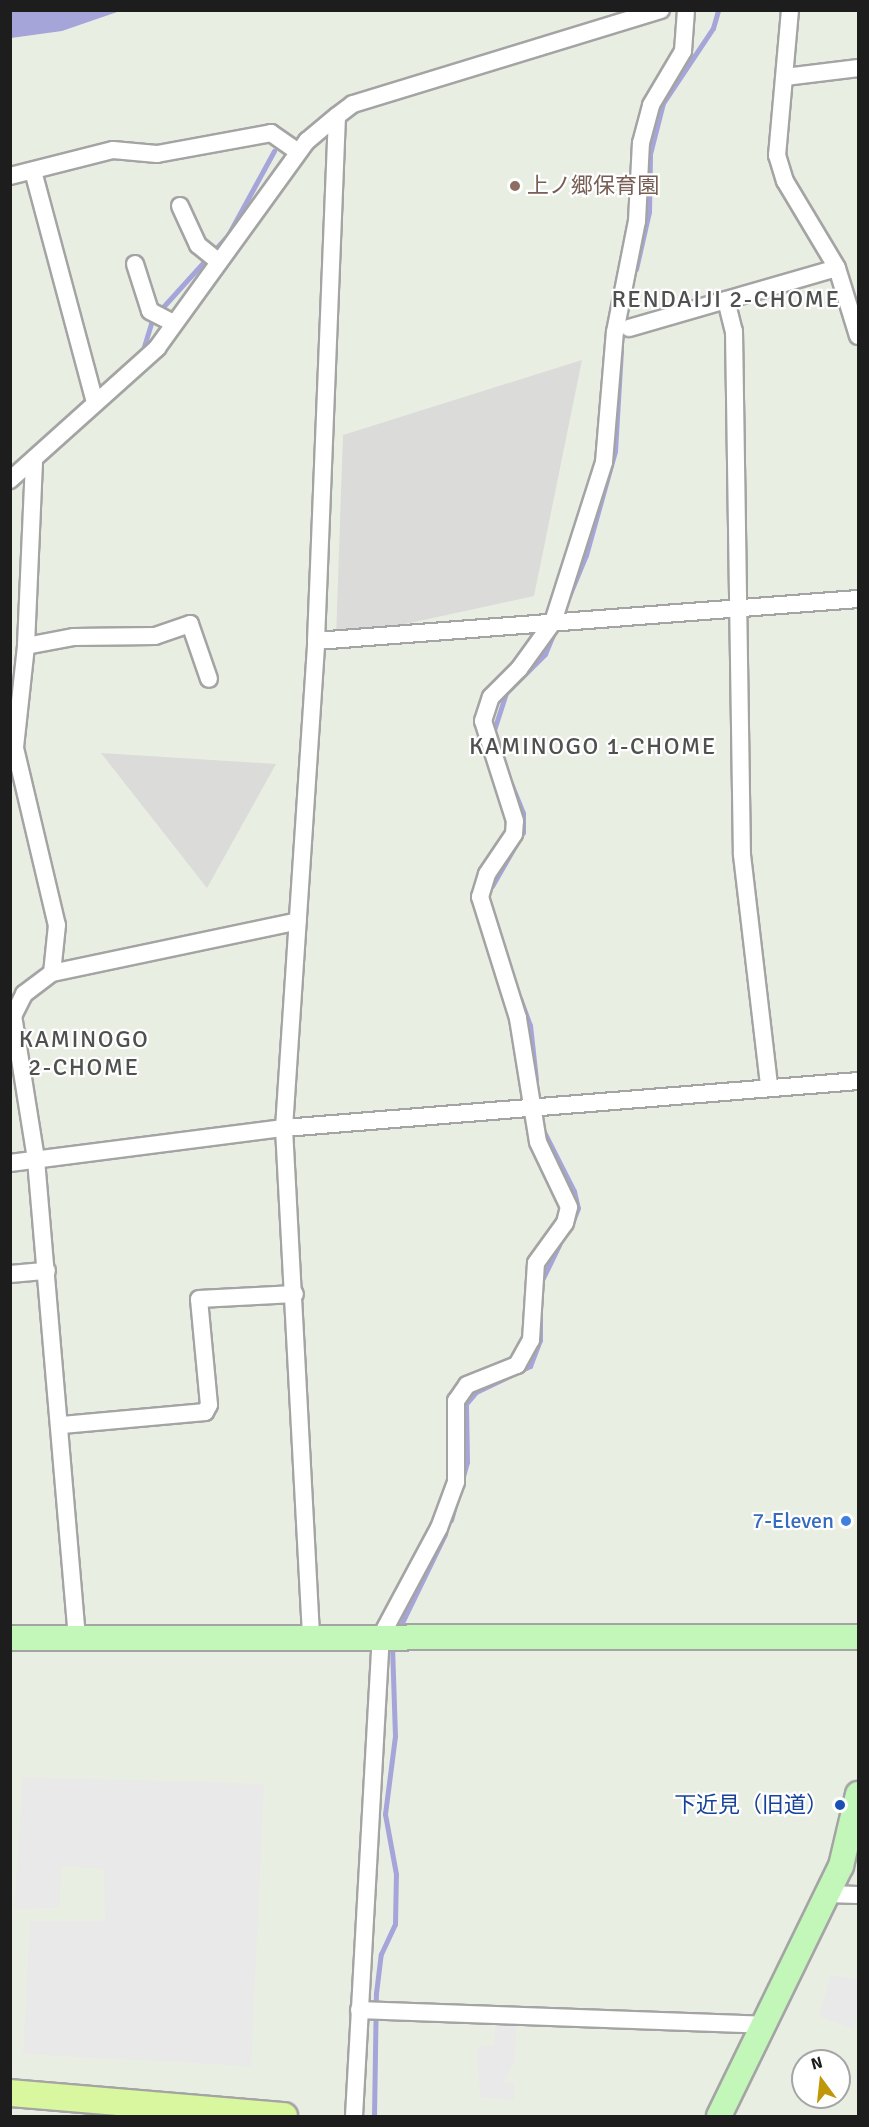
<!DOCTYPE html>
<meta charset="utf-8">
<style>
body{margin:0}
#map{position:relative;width:869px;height:2127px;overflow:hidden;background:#e9eee3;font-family:Signika,"Noto Sans JP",sans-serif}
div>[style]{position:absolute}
.residential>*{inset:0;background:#dbdbda}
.parking>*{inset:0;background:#e9e9e9}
.water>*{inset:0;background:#a5a5da}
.stream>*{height:5px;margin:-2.5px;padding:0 2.5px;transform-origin:2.5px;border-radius:2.5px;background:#a5a5da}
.roads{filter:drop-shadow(2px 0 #a4a4a4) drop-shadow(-2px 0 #a4a4a4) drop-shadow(0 2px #a4a4a4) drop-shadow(0 -2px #a4a4a4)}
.street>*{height:16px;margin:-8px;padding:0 8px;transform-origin:8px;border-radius:8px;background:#fff}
.secondary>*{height:24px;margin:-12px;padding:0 12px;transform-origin:12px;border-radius:12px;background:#c3f6b9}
.primary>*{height:26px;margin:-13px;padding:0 13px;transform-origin:13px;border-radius:13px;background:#d9f79e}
.dots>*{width:16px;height:16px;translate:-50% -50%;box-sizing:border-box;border:3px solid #fff;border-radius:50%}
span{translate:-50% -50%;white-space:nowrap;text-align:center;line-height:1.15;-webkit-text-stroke:4.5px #fff;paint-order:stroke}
.education-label{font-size:22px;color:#785e54}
.left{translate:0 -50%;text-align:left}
.shop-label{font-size:22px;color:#366cbe}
.right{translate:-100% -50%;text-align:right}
.transit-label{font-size:22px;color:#164399}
.neighbourhood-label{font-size:24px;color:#505050;letter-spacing:1.5px}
.frame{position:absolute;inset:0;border:12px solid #1d1d1d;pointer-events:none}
.north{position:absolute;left:791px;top:2049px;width:60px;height:60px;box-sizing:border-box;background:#fff;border:2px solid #a5a5a5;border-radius:50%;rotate:345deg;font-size:16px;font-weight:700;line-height:24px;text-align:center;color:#1d1d1d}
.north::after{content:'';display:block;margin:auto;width:21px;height:27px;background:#c09709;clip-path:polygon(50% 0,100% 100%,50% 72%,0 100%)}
</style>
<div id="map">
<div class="residential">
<div style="clip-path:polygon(582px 360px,534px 596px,336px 639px,343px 435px)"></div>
<div style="clip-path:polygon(101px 753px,276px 764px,207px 888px)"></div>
</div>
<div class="parking">
<div style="clip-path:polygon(23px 1777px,264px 1784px,251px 2066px,23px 2054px,30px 1921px,105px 1921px,104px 1869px,62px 1866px,59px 1908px,14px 1909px)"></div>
<div style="clip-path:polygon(831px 1975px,858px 1979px,855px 2030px,819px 2016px)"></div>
<div style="clip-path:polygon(496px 2021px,516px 2023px,515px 2062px,504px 2081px,515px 2084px,514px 2100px,480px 2097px,477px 2047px,494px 2045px)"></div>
</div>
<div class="water">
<div style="clip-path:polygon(10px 11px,11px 10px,120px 11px,62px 31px,11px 38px)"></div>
</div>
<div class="stream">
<div style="left:636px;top:269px;width:58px;rotate:-77.2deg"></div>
<div style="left:649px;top:212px;width:58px;rotate:-89deg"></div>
<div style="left:650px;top:154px;width:53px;rotate:-75.7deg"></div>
<div style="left:663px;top:103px;width:90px;rotate:-56.3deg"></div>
<div style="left:713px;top:28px;width:19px;rotate:-74deg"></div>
<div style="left:142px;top:353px;width:37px;rotate:-73deg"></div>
<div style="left:153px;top:318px;width:112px;rotate:-47.9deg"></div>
<div style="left:228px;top:235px;width:96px;rotate:-61.3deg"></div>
<div style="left:60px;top:425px;width:42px;rotate:-44deg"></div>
<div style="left:493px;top:733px;width:42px;rotate:-72deg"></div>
<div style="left:506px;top:693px;width:55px;rotate:-45deg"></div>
<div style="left:545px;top:654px;width:107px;rotate:-67.5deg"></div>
<div style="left:586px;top:555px;width:108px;rotate:-74.4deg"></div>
<div style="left:615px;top:451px;width:100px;rotate:-86.6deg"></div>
<div style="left:492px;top:886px;width:62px;rotate:-60.1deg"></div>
<div style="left:523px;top:832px;width:19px;rotate:-90deg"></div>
<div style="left:523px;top:813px;width:35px;rotate:-112deg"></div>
<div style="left:520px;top:998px;width:29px;rotate:70deg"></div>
<div style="left:530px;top:1025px;width:54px;rotate:83.7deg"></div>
<div style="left:543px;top:1130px;width:68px;rotate:63.1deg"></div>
<div style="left:574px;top:1191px;width:17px;rotate:77deg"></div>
<div style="left:578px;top:1208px;width:24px;rotate:112deg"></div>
<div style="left:542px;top:1280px;width:39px;rotate:-64deg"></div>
<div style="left:451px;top:1520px;width:60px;rotate:-74.6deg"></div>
<div style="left:467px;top:1462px;width:58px;rotate:-91deg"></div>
<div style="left:466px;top:1404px;width:16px;rotate:-50deg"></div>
<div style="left:476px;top:1392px;width:60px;rotate:-25.7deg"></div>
<div style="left:530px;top:1366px;width:28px;rotate:-69deg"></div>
<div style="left:540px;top:1340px;width:21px;rotate:-90deg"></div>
<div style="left:398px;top:1631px;width:108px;rotate:-64.1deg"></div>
<div style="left:374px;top:2116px;width:123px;rotate:-89.1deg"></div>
<div style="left:376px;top:1993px;width:39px;rotate:-83deg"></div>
<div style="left:381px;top:1954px;width:33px;rotate:-65deg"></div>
<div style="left:395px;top:1924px;width:50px;rotate:-88.9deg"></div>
<div style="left:396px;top:1874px;width:61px;rotate:-100.4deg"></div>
<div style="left:385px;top:1814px;width:79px;rotate:-82.7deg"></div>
<div style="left:395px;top:1736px;width:91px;rotate:-91.9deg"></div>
</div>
<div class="roads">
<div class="street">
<div style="left:790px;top:10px;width:146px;rotate:95.1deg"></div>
<div style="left:777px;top:155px;width:27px;rotate:73deg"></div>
<div style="left:785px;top:181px;width:101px;rotate:59.1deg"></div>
<div style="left:837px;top:268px;width:71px;rotate:72.8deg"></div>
<div style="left:785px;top:77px;width:74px;rotate:-7deg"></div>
<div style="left:33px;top:171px;width:240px;rotate:75deg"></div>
<div style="left:10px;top:176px;width:106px;rotate:-14.2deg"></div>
<div style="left:113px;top:150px;width:44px;rotate:5.2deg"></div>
<div style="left:157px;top:154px;width:116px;rotate:-10.4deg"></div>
<div style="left:271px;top:133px;width:33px;rotate:35deg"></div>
<div style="left:180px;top:206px;width:43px;rotate:65.2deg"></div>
<div style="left:198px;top:245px;width:27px;rotate:39deg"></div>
<div style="left:135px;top:264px;width:49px;rotate:72.3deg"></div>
<div style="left:150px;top:311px;width:27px;rotate:27deg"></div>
<div style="left:726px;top:300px;width:32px;rotate:76deg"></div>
<div style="left:734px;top:331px;width:524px;rotate:89.13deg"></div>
<div style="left:742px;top:855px;width:233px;rotate:83.3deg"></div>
<div style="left:629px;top:328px;width:216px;rotate:-16.1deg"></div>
<div style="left:34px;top:462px;width:184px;rotate:92.5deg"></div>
<div style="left:26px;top:646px;width:103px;rotate:96.2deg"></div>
<div style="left:15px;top:748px;width:182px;rotate:76.7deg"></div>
<div style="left:57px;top:925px;width:48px;rotate:95.9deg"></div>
<div style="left:10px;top:480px;width:198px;rotate:-41.9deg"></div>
<div style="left:157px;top:348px;width:256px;rotate:-54.1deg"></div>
<div style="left:307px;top:141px;width:39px;rotate:-40deg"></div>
<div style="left:316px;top:641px;width:544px;rotate:-4.43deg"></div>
<div style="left:26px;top:646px;width:49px;rotate:-10.6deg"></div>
<div style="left:74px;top:637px;width:81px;rotate:-0.7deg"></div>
<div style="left:155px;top:636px;width:37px;rotate:-19deg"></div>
<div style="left:190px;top:624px;width:58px;rotate:70.9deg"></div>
<div style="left:10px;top:1163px;width:276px;rotate:-7.3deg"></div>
<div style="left:284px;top:1128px;width:576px;rotate:-4.68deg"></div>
<div style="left:10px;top:1274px;width:37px;rotate:-5deg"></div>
<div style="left:62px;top:1425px;width:144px;rotate:-5.2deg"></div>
<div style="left:205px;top:1412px;width:8px;rotate:-60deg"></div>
<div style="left:209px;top:1405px;width:106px;rotate:-95.4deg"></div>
<div style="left:199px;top:1299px;width:96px;rotate:-3deg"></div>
<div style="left:311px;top:1635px;width:508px;rotate:-93.05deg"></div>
<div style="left:284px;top:1128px;width:488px;rotate:-86.2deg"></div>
<div style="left:316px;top:641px;width:525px;rotate:-87.71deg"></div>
<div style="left:337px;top:116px;width:20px;rotate:-37deg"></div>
<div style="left:353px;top:104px;width:322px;rotate:-17deg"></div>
<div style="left:77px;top:1638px;width:481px;rotate:-94.9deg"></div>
<div style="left:36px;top:1159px;width:145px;rotate:-99.1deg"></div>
<div style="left:13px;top:1016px;width:25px;rotate:-63deg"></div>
<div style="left:24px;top:994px;width:35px;rotate:-37deg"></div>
<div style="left:52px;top:973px;width:251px;rotate:-11.9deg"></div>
<div style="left:828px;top:1894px;width:30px;rotate:2deg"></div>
<div style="left:359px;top:2010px;width:404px;rotate:2.1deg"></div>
<div style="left:354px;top:2116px;width:481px;rotate:-86.8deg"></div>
<div style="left:381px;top:1636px;width:123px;rotate:-61.8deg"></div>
<div style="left:439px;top:1528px;width:49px;rotate:-69.7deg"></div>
<div style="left:456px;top:1482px;width:81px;rotate:-90deg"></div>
<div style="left:456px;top:1401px;width:19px;rotate:-55deg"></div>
<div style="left:467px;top:1385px;width:54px;rotate:-21.8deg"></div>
<div style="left:517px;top:1365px;width:29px;rotate:-61deg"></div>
<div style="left:531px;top:1340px;width:77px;rotate:-86.3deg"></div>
<div style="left:536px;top:1263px;width:49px;rotate:-54.1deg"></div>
<div style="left:565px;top:1223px;width:16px;rotate:-76deg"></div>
<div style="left:569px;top:1207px;width:72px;rotate:-115.5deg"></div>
<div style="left:538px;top:1142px;width:126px;rotate:-99.2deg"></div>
<div style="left:518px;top:1018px;width:127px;rotate:-107.4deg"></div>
<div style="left:480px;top:897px;width:24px;rotate:-73deg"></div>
<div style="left:487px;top:874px;width:48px;rotate:-56deg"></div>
<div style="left:514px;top:834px;width:13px;rotate:-86deg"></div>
<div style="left:515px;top:821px;width:105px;rotate:-107.7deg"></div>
<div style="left:483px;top:721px;width:25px;rotate:-72deg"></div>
<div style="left:491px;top:697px;width:40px;rotate:-45deg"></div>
<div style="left:519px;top:669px;width:58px;rotate:-54.1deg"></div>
<div style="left:553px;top:622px;width:168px;rotate:-72.3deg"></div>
<div style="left:604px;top:462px;width:130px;rotate:-85.2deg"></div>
<div style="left:615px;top:332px;width:113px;rotate:-78.8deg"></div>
<div style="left:637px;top:221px;width:78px;rotate:-87.1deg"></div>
<div style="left:641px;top:143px;width:39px;rotate:-75deg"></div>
<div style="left:651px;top:105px;width:63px;rotate:-59.3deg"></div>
<div style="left:683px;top:51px;width:41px;rotate:-85.8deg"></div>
</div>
<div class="secondary">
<div style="left:10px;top:1638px;width:848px;rotate:-0.07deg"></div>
<div style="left:719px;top:2116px;width:278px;rotate:-64deg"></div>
<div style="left:841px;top:1866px;width:74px;rotate:-76.7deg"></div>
</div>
<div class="primary">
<div style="left:10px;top:2093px;width:275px;rotate:4.8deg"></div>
</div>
</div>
<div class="dots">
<div style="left:515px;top:186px;background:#8d6e63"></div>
<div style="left:846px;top:1521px;background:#3f7fe0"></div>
<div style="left:840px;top:1805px;background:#1a4fb4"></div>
</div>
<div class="education-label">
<span class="left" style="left:527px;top:186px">上ノ郷保育園</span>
</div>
<div class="shop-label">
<span class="right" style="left:834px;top:1521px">7-Eleven</span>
</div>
<div class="transit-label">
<span class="right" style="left:828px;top:1805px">下近見（旧道）</span>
</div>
<div class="neighbourhood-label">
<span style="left:726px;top:300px">RENDAIJI 2-CHOME</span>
<span style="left:593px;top:747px">KAMINOGO 1-CHOME</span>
<span style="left:84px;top:1054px">KAMINOGO<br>2-CHOME</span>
</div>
<div class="frame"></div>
<div class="north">N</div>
</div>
